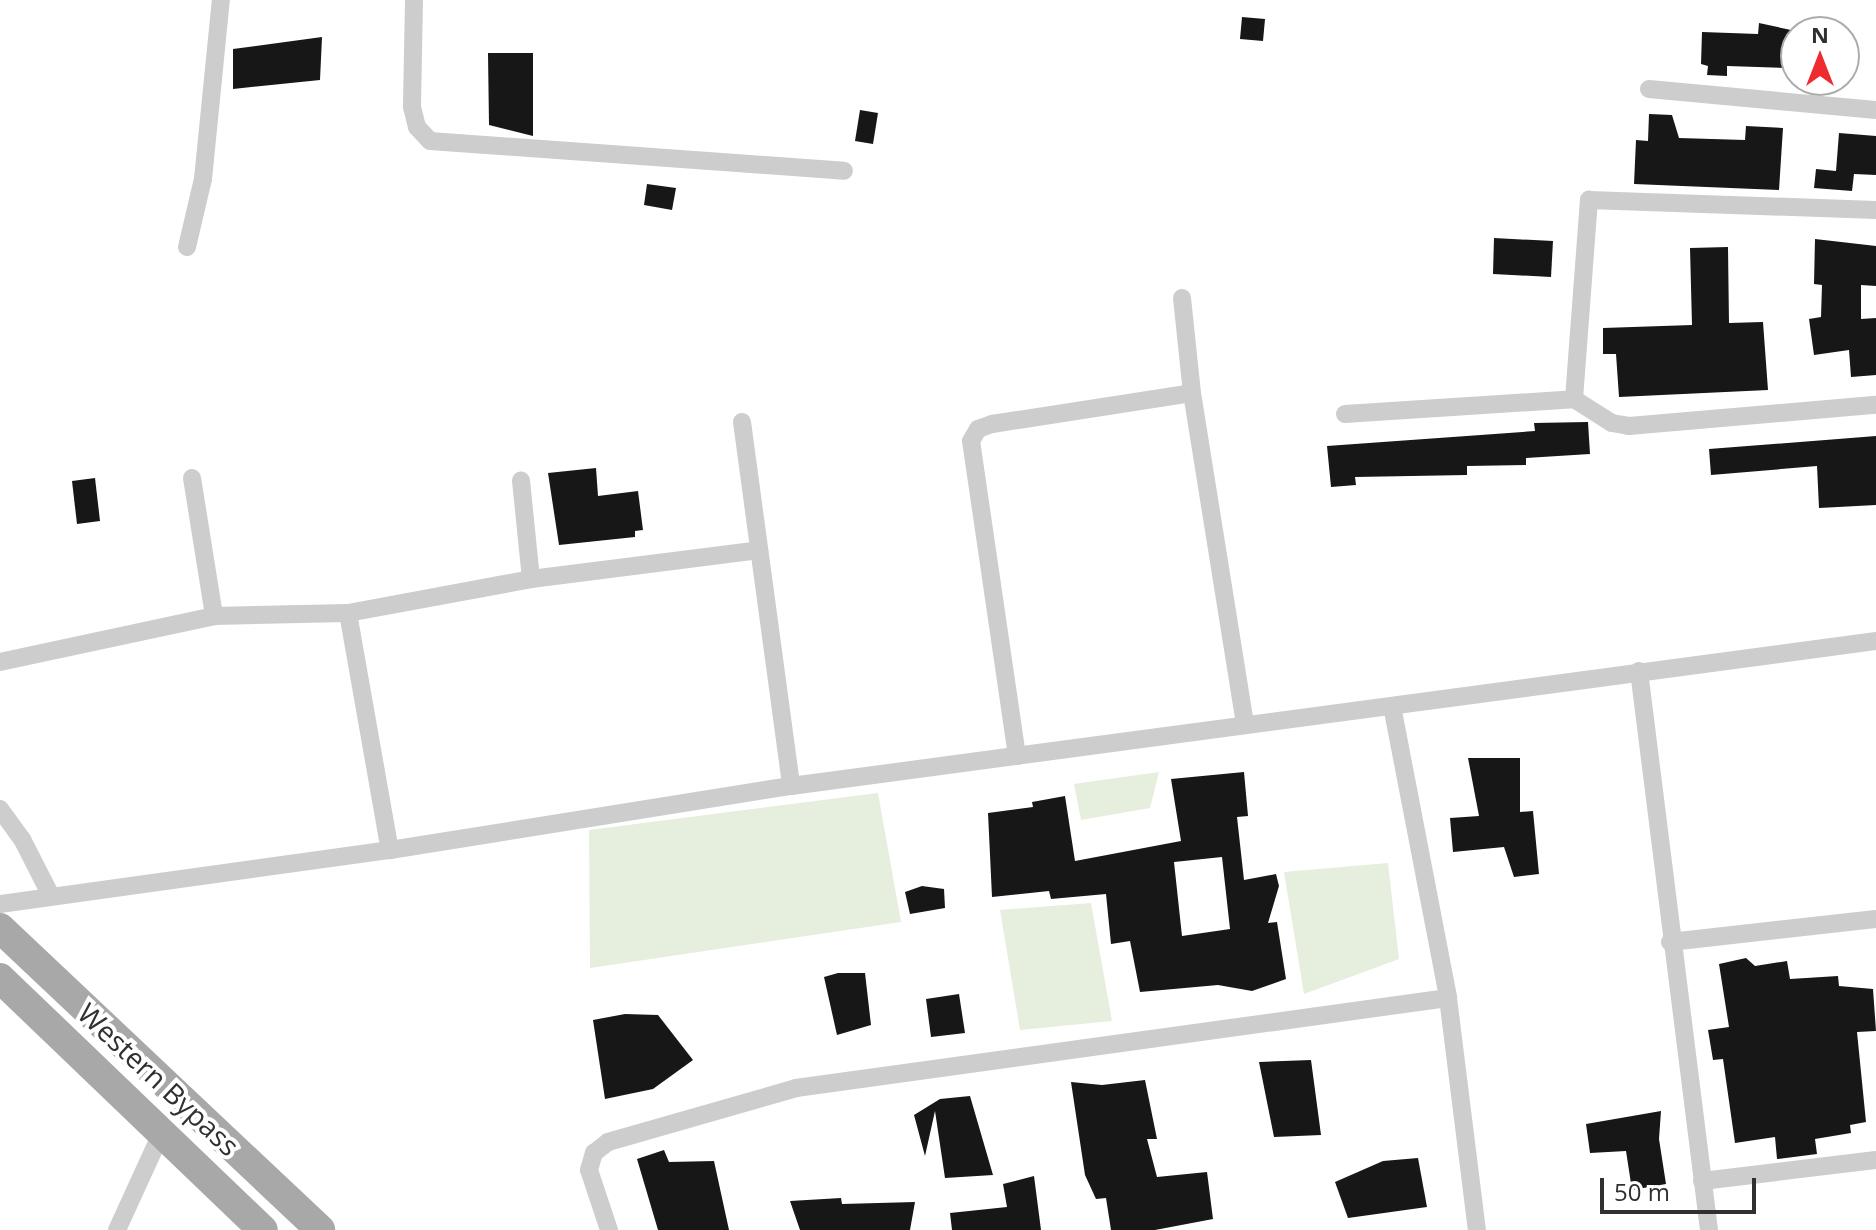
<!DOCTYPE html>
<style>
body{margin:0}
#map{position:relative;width:1876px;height:1230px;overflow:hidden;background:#fff;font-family:"Open Sans",sans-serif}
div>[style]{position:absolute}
.green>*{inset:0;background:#e6eede}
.building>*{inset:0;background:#171717}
.minor>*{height:18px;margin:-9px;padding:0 9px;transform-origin:9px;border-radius:9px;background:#cdcdcd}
.primary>*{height:30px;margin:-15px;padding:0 15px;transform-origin:15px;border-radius:15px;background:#a8a8a8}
span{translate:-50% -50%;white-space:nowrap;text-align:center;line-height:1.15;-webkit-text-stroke:8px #fff;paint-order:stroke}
.street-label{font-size:28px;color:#303030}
.north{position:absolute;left:1780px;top:16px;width:80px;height:80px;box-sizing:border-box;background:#fff;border:2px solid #acacac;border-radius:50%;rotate:0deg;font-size:22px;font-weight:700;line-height:32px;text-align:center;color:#303030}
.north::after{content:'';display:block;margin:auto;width:28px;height:36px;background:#ef2b2f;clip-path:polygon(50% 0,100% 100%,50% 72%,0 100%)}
.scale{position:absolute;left:1600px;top:1178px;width:156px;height:36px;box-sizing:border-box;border:4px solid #303030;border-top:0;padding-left:10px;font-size:24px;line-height:28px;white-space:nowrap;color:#303030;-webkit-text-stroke:6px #fff;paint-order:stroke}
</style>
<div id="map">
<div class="green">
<div style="clip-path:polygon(1159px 772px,1150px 808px,1081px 820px,1074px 784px)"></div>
<div style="clip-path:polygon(878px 793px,901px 922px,590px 968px,589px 830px)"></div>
<div style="clip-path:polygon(1388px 863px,1399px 959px,1304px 994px,1284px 872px)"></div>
<div style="clip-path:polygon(1091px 903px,1112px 1021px,1020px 1030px,1000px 910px)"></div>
</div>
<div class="building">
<div style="clip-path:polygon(1242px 17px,1265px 19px,1263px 41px,1240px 39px)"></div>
<div style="clip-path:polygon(1759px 23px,1791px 30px,1789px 68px,1727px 66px,1727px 76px,1707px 75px,1708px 66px,1701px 64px,1702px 32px,1758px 34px)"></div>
<div style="clip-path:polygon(322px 37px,320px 80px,233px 89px,233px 49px)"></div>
<div style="clip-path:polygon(488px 53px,533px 53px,533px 136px,489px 125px)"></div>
<div style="clip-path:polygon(860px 110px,878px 113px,873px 144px,855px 141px)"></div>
<div style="clip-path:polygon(1649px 114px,1672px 115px,1679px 138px,1745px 140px,1746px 126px,1783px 128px,1779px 190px,1634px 184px,1636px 140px,1648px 141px)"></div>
<div style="clip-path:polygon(1839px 133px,1876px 136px,1876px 175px,1854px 174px,1852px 191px,1814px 188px,1816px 169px,1836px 171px)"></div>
<div style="clip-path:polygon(647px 184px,676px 188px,672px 210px,644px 205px)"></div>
<div style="clip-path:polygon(1494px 238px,1553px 241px,1551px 277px,1493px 274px)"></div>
<div style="clip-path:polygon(1815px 239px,1876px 246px,1876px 286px,1861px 285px,1861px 319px,1876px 318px,1876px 375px,1851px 377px,1849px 350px,1814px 355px,1809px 319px,1821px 317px,1822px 285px,1814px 284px)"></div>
<div style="clip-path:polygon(1728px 247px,1729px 323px,1763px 322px,1768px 390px,1619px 397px,1616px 354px,1603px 354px,1603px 328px,1692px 325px,1690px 248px)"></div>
<div style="clip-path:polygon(1588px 422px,1590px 454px,1526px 458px,1526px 465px,1467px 466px,1467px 475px,1355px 477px,1356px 485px,1331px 487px,1327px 446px,1535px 431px,1534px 423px)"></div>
<div style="clip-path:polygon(1876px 436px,1876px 505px,1819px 508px,1817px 466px,1711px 475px,1709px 449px)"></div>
<div style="clip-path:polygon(596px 468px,598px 496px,638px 491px,643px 530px,635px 531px,635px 537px,559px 545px,548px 473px)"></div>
<div style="clip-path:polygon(95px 478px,100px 521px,77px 524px,72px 481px)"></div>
<div style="clip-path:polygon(1468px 758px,1520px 758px,1520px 812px,1533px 811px,1539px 874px,1514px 877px,1504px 847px,1453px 852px,1450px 818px,1479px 816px)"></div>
<div style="clip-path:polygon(evenodd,1244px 772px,1248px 816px,1237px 817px,1244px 880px,1276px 874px,1279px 886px,1268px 923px,1277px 922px,1286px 979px,1252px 991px,1218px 985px,1140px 992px,1130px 941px,1111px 944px,1106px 894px,1051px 899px,1049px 891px,992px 897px,988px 813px,1033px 807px,1032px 802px,1065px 796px,1075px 861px,1181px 841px,1171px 779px,1244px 772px,1222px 857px,1230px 929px,1182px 936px,1174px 862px,1222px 857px)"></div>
<div style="clip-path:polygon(922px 886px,944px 889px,945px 908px,910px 914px,905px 892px)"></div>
<div style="clip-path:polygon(1746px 958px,1755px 966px,1787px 961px,1790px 979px,1838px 976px,1839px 986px,1873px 989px,1876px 1031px,1857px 1032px,1866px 1122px,1850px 1125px,1851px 1133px,1815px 1139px,1817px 1154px,1777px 1159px,1775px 1137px,1735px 1143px,1723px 1059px,1713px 1060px,1708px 1030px,1729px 1027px,1719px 964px)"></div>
<div style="clip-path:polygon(838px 973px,865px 973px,871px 1025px,837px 1035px,824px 977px)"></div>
<div style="clip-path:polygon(959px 994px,965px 1033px,931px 1037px,926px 999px)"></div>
<div style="clip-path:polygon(625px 1014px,658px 1015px,693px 1060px,653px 1089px,605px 1099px,593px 1020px)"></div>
<div style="clip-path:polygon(1311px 1060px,1321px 1135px,1274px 1137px,1259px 1062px)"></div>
<div style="clip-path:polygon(1145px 1080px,1157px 1139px,1147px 1139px,1157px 1177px,1207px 1172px,1213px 1219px,1155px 1230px,1111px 1230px,1106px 1198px,1096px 1199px,1085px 1175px,1071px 1082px,1102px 1085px)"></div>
<div style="clip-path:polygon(970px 1096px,993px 1175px,945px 1178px,935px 1111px,925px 1156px,914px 1115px,940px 1099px)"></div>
<div style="clip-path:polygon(1661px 1111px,1659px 1139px,1666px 1184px,1632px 1190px,1626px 1151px,1590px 1153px,1586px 1124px)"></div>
<div style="clip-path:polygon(664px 1150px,669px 1162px,714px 1161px,729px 1230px,658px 1230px,637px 1159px)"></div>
<div style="clip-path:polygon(1418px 1158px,1427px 1207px,1348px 1218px,1335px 1182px,1383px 1161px)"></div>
<div style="clip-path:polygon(1034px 1176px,1041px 1230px,952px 1230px,950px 1213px,1007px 1207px,1003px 1184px)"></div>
<div style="clip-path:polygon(841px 1198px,842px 1204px,915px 1202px,910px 1230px,800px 1230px,790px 1201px)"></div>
</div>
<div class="minor">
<div style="left:414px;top:0;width:107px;rotate:91.1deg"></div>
<div style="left:412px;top:107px;width:21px;rotate:76deg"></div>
<div style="left:417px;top:127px;width:19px;rotate:47deg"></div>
<div style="left:430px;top:141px;width:415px;rotate:4.1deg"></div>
<div style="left:1649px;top:89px;width:228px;rotate:5.3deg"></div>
<div style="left:187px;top:247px;width:70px;rotate:-76.8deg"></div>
<div style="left:203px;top:179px;width:180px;rotate:-84.3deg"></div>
<div style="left:1182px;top:298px;width:96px;rotate:84deg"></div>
<div style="left:1574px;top:399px;width:200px;rotate:-85.7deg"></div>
<div style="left:1589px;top:200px;width:287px;rotate:2deg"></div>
<div style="left:1345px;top:414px;width:229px;rotate:-3.7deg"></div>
<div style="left:1574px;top:399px;width:45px;rotate:32.3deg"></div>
<div style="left:1612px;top:423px;width:17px;rotate:10deg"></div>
<div style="left:1629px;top:426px;width:248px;rotate:-4.9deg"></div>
<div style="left:742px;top:422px;width:367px;rotate:82.3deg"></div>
<div style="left:192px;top:478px;width:140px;rotate:80.9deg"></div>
<div style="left:531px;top:579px;width:230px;rotate:-7.2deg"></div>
<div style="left:348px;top:613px;width:241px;rotate:80deg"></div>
<div style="left:0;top:662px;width:219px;rotate:-12.1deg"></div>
<div style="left:214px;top:616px;width:134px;rotate:-1.3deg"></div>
<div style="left:348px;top:613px;width:186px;rotate:-10.5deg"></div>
<div style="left:531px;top:579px;width:99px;rotate:-95.8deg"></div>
<div style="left:1639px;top:671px;width:563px;rotate:82.86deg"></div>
<div style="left:1392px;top:706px;width:297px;rotate:79.1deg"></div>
<div style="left:1448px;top:998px;width:234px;rotate:82.9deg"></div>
<div style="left:1017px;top:756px;width:318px;rotate:-98.3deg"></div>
<div style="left:971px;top:441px;width:14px;rotate:-60deg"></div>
<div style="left:978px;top:429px;width:15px;rotate:-20deg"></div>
<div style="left:992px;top:424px;width:202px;rotate:-8.8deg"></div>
<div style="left:1192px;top:393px;width:336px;rotate:80.9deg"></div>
<div style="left:0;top:809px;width:37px;rotate:54deg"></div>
<div style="left:22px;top:839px;width:62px;rotate:63deg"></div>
<div style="left:0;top:904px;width:394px;rotate:-7.9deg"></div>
<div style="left:390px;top:850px;width:406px;rotate:-9.1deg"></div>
<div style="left:791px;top:786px;width:1095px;rotate:-7.61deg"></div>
<div style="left:1670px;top:942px;width:207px;rotate:-6.4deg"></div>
<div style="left:1702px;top:1181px;width:175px;rotate:-6.9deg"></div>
<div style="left:117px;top:1230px;width:106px;rotate:-65.4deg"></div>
<div style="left:609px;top:1230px;width:63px;rotate:-108.4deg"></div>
<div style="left:589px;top:1170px;width:18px;rotate:-74deg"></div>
<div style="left:594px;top:1153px;width:18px;rotate:-38deg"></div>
<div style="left:608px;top:1142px;width:196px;rotate:-16deg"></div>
<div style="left:796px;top:1088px;width:658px;rotate:-7.86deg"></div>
</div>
<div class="primary">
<div style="left:0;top:928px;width:440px;rotate:43.3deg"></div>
<div style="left:0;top:978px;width:364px;rotate:43.8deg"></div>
</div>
<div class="street-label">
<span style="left:159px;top:1079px;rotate:43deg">Western Bypass</span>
</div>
<div class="north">N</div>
<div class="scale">50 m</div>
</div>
